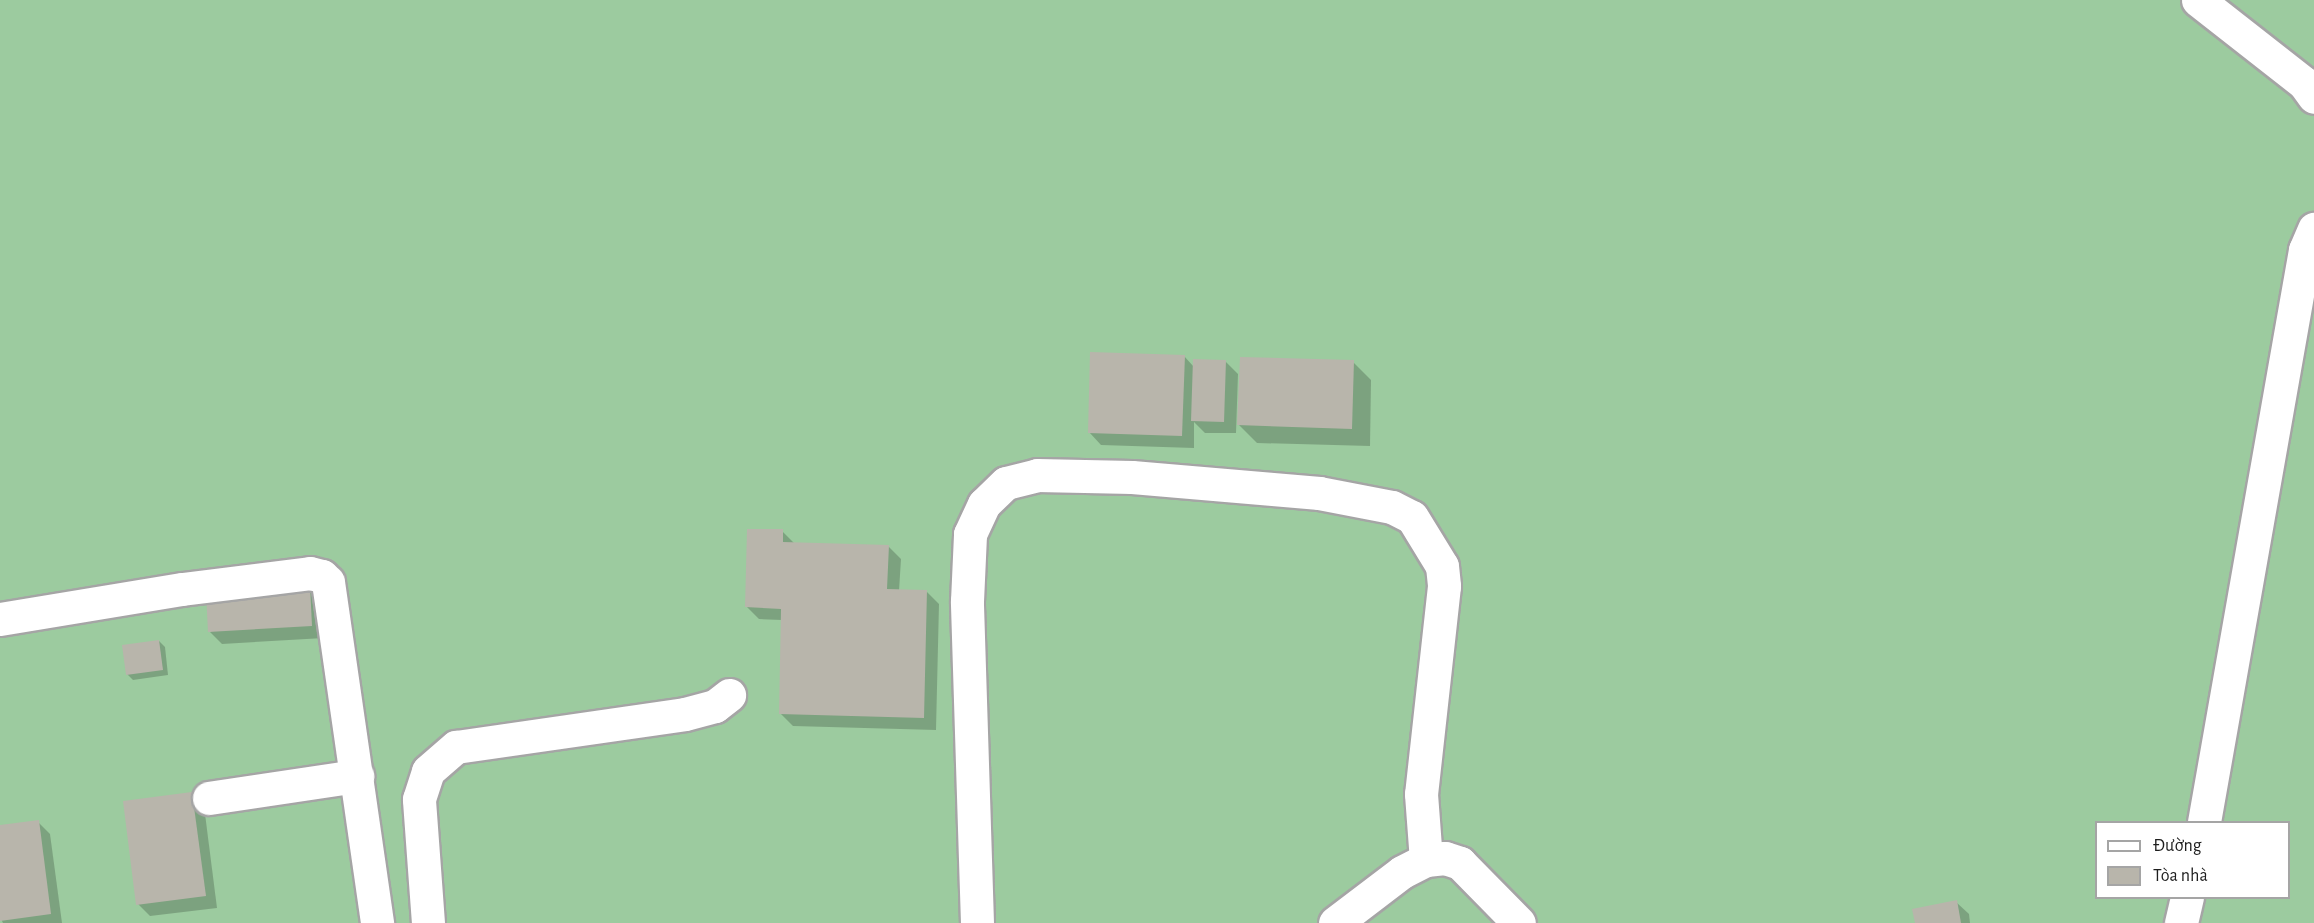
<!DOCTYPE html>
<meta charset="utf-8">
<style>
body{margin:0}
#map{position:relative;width:2314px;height:923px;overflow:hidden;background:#eeefe5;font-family:"Alegreya Sans",sans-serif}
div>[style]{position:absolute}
.forest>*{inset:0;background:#9ccb9f}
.shadow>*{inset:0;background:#0003}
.building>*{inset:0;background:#b8b5ab}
.roads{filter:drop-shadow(2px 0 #a5a5a5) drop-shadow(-2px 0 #a5a5a5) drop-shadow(0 2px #a5a5a5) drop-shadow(0 -2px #a5a5a5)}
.minor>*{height:33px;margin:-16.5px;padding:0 16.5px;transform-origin:16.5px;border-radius:16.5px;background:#fff}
span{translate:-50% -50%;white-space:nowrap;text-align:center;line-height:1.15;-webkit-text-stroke:6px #fff;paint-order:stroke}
.legend{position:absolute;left:2095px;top:821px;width:195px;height:78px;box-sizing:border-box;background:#fff;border:2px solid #a5a5a5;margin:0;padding:8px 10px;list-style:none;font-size:18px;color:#1e1e1e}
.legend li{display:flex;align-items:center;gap:12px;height:30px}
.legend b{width:30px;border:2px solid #a5a5a5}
</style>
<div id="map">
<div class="forest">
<div style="clip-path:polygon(evenodd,0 0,2314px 0,2314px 923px,0 923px,0 0,2096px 822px,2288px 822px,2288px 898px,2096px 898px,2096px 822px)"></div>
</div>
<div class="shadow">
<div style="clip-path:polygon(1184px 356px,1194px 367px,1225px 361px,1238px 374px,1236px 433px,1205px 433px,1194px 422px,1194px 448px,1101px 445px,1089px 432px)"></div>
<div style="clip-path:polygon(1353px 362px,1371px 380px,1370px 446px,1257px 443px,1239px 425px)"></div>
<div style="clip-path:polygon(782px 531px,794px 543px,888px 546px,901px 559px,899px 591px,927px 592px,939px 604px,936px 730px,793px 726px,780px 713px,782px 620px,759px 619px,747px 607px)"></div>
<div style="clip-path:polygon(309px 587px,321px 599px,324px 638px,222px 644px,210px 632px)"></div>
<div style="clip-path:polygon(159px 641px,165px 647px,168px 675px,133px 680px,127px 674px)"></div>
<div style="clip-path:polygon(192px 794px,204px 806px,217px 908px,150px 916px,138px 904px)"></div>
<div style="clip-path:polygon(38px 822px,50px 834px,62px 923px,3px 923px,0 917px,0 826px)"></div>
<div style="clip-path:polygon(1956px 902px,1969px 914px,1970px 923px,1916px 923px)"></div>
</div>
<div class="building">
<div style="clip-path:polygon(1090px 352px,1185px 355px,1182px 436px,1088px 433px)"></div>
<div style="clip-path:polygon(1240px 357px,1354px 360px,1352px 429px,1237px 425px)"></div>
<div style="clip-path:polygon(1193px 359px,1226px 360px,1224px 422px,1191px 421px)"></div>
<div style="clip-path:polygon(747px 529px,783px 529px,783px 542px,889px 545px,887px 589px,927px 590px,924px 718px,779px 714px,781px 609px,745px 607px)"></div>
<div style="clip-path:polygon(310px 585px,312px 626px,208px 632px,206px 592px)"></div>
<div style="clip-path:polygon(159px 640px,163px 670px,126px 675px,122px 645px)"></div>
<div style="clip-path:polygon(192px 792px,206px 896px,136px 905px,123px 801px)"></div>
<div style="clip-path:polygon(39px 820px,51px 914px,0 921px,0 825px)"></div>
<div style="clip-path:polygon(1957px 900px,1961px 923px,1915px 923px,1912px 909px)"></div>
</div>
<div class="roads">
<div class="minor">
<div style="left:2198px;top:0;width:135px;rotate:38.1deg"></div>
<div style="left:2304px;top:83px;width:17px;rotate:54deg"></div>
<div style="left:0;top:619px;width:184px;rotate:-9.4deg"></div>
<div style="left:182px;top:589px;width:129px;rotate:-7.1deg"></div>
<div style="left:310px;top:573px;width:12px;rotate:14deg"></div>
<div style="left:322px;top:576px;width:8px;rotate:45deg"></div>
<div style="left:328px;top:582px;width:345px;rotate:81.8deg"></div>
<div style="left:209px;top:798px;width:150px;rotate:-8.5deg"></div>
<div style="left:2204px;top:822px;width:581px;rotate:-79.99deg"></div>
<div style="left:2305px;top:250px;width:23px;rotate:-67deg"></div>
<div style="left:428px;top:923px;width:124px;rotate:-94.2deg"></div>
<div style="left:419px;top:799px;width:29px;rotate:-72deg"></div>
<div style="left:428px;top:771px;width:37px;rotate:-41deg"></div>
<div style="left:456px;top:747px;width:231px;rotate:-8.2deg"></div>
<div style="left:685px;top:714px;width:31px;rotate:-15deg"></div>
<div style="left:715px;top:706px;width:18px;rotate:-38deg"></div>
<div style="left:977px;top:923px;width:322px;rotate:-91.8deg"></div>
<div style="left:967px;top:601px;width:67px;rotate:-87.4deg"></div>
<div style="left:970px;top:534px;width:33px;rotate:-65deg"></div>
<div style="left:984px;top:504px;width:30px;rotate:-44deg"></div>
<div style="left:1006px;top:483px;width:32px;rotate:-14deg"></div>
<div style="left:1037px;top:475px;width:95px;rotate:1.2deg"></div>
<div style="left:1132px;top:477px;width:188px;rotate:4.9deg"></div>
<div style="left:1319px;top:493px;width:74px;rotate:10.9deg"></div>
<div style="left:1392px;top:507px;width:22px;rotate:27deg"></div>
<div style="left:1412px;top:517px;width:57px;rotate:58.5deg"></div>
<div style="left:1442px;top:566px;width:20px;rotate:84deg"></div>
<div style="left:1444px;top:586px;width:209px;rotate:96.3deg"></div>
<div style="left:1421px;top:794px;width:66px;rotate:85.7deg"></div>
<div style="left:1335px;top:923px;width:84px;rotate:-37.3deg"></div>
<div style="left:1402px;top:872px;width:27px;rotate:-27deg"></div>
<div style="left:1426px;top:860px;width:19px;rotate:-6deg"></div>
<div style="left:1445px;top:858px;width:16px;rotate:18deg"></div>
<div style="left:1460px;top:863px;width:84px;rotate:45.5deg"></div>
<div style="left:2181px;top:923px;width:26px;rotate:-77deg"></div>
</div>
</div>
<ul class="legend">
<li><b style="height:8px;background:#fff"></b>Đường</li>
<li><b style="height:16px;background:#b8b5ab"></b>Tòa nhà</li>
</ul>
</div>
